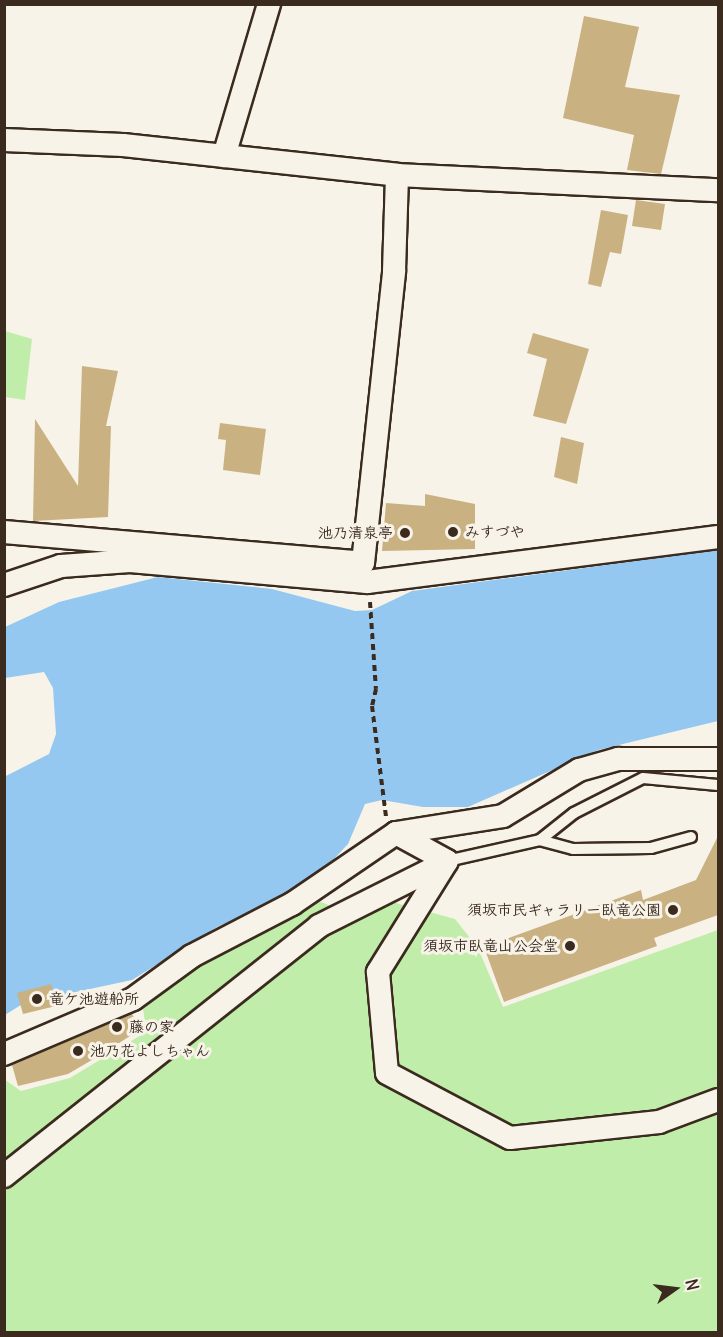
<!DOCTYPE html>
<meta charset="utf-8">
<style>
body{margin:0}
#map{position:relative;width:723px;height:1337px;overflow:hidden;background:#f7f3e8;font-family:Delius,"Klee One",sans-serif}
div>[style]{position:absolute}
.green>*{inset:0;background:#c0edaa}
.water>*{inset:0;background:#94c8f1}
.building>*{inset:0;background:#cab181}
.path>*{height:4px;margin-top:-2px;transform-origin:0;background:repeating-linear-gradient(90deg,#3b2a1e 0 6px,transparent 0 10.5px)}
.roads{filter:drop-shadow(2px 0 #3b2a1e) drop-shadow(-2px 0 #3b2a1e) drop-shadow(0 2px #3b2a1e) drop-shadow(0 -2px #3b2a1e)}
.lane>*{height:10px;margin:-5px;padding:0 5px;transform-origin:5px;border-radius:5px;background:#f7f3e8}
.street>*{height:22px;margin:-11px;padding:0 11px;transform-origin:11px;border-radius:11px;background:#f7f3e8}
.dots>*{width:16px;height:16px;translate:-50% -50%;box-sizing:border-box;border:3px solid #f7f3e8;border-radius:50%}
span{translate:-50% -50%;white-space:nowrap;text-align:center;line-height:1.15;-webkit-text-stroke:6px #f7f3e8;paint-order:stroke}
.poi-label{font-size:15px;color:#3b2a1e;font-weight:700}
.left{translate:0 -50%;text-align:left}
.right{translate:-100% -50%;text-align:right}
.frame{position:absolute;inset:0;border:6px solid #3b2a1e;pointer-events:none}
.north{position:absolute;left:645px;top:1259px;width:60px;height:60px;-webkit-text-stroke:4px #f7f3e8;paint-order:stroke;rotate:76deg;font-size:16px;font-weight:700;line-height:24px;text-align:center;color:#3b2a1e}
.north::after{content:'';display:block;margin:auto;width:21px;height:27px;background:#3b2a1e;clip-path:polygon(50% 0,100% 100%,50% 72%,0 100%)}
</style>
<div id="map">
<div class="green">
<div style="clip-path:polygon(5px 331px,32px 339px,25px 400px,5px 397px)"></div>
<div style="clip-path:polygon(385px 900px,455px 919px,478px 948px,503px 1007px,718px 930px,718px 1332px,5px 1332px,4px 1079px,21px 1091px,70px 1078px,146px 1032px,142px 1000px,197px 962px,307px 904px,319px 901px,333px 907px)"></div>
</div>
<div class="water">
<div style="clip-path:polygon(718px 550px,718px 721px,598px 750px,468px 807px,423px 807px,382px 800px,365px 804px,348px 844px,333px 860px,271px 903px,217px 927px,132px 980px,24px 1003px,5px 1015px,4px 777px,49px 754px,56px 734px,53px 688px,44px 672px,5px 678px,5px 627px,59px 602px,158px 577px,272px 589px,355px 611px,372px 610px,412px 591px)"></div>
</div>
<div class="building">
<div style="clip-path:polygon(584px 16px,639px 27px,625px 87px,680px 95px,661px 174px,627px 170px,634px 135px,563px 118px)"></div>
<div style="clip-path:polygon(636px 200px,665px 204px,661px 230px,632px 226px)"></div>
<div style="clip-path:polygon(601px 210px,628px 215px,621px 254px,610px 252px,601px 287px,588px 284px)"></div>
<div style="clip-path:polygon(533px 333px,589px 349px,566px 424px,533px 416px,547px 359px,527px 353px)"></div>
<div style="clip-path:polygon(82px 366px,118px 371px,106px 426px,111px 426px,108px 517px,33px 521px,35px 419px,78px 486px)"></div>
<div style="clip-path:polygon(220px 423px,266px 429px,260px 475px,223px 470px,226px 440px,218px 439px)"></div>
<div style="clip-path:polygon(561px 437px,584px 443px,577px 484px,554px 477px)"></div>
<div style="clip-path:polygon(425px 494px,475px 504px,475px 549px,382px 551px,386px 503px,425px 506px)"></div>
<div style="clip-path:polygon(718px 836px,718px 915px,654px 938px,657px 946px,504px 1002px,484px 947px,641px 890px,643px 900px,696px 880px)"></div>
<div style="clip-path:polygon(51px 984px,56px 1006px,23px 1014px,17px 993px)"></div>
<div style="clip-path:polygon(132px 1014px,141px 1029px,102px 1054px,68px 1074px,18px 1086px,12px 1065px)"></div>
</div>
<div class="path">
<div style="left:370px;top:602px;width:87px;rotate:86.1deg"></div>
<div style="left:376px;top:689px;width:17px;rotate:103deg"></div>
<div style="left:372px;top:706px;width:112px;rotate:82.8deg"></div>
</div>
<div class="roads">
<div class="lane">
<div style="left:691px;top:837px;width:41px;rotate:164.6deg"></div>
<div style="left:651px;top:848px;width:78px;rotate:179.3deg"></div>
<div style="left:573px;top:849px;width:34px;rotate:-165deg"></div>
<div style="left:540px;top:840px;width:43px;rotate:-38.5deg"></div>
<div style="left:574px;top:813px;width:77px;rotate:-26.9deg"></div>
<div style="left:643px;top:778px;width:75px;rotate:5.3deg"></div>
<div style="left:447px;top:861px;width:95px;rotate:-12.7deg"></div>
</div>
<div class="street">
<div style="left:4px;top:140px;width:119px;rotate:2.4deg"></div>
<div style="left:123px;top:145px;width:276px;rotate:6.2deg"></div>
<div style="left:397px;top:175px;width:321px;rotate:2.7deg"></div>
<div style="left:224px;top:156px;width:159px;rotate:-73.5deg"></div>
<div style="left:4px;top:532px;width:360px;rotate:4.9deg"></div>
<div style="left:363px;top:563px;width:294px;rotate:-83.9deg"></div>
<div style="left:394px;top:271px;width:96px;rotate:-88.2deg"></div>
<div style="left:4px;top:585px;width:60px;rotate:-18.4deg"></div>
<div style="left:61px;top:566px;width:69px;rotate:-4.1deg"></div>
<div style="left:130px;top:561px;width:238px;rotate:5.1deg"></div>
<div style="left:367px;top:582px;width:354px;rotate:-7.3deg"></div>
<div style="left:396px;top:833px;width:58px;rotate:28.8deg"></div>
<div style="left:447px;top:861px;width:131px;rotate:121.9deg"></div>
<div style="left:378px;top:972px;width:101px;rotate:84.9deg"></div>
<div style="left:387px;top:1073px;width:139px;rotate:27.9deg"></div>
<div style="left:510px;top:1138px;width:150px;rotate:-6.1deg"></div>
<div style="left:659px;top:1122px;width:63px;rotate:-20.4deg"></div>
<div style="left:4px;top:1054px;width:140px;rotate:-23.1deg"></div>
<div style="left:133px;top:999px;width:73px;rotate:-36.1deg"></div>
<div style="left:192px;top:956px;width:113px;rotate:-27.5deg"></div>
<div style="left:292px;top:904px;width:126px;rotate:-34.3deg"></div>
<div style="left:396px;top:833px;width:108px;rotate:-9deg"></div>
<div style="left:503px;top:816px;width:89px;rotate:-31.2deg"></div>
<div style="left:579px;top:770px;width:41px;rotate:-15.8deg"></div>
<div style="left:618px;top:759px;width:100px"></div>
<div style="left:4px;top:1176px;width:402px;rotate:-38.4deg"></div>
<div style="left:319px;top:926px;width:142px;rotate:-26.7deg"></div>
</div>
</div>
<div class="dots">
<div style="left:453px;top:532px;background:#3b2a1e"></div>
<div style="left:405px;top:533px;background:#3b2a1e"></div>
<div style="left:673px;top:910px;background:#3b2a1e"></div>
<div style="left:570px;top:946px;background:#3b2a1e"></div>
<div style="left:37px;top:999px;background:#3b2a1e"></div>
<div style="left:117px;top:1027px;background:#3b2a1e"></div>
<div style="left:78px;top:1051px;background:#3b2a1e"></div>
</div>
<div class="poi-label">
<span class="left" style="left:465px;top:532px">みすづや</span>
<span class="right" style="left:393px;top:533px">池乃清泉亭</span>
<span class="right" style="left:661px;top:910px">須坂市民ギャラリー臥竜公園</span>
<span class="right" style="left:558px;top:946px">須坂市臥竜山公会堂</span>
<span class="left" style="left:49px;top:999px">竜ケ池遊船所</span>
<span class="left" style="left:129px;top:1027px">藤の家</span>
<span class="left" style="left:90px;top:1051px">池乃花よしちゃん</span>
</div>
<div class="frame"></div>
<div class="north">N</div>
</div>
